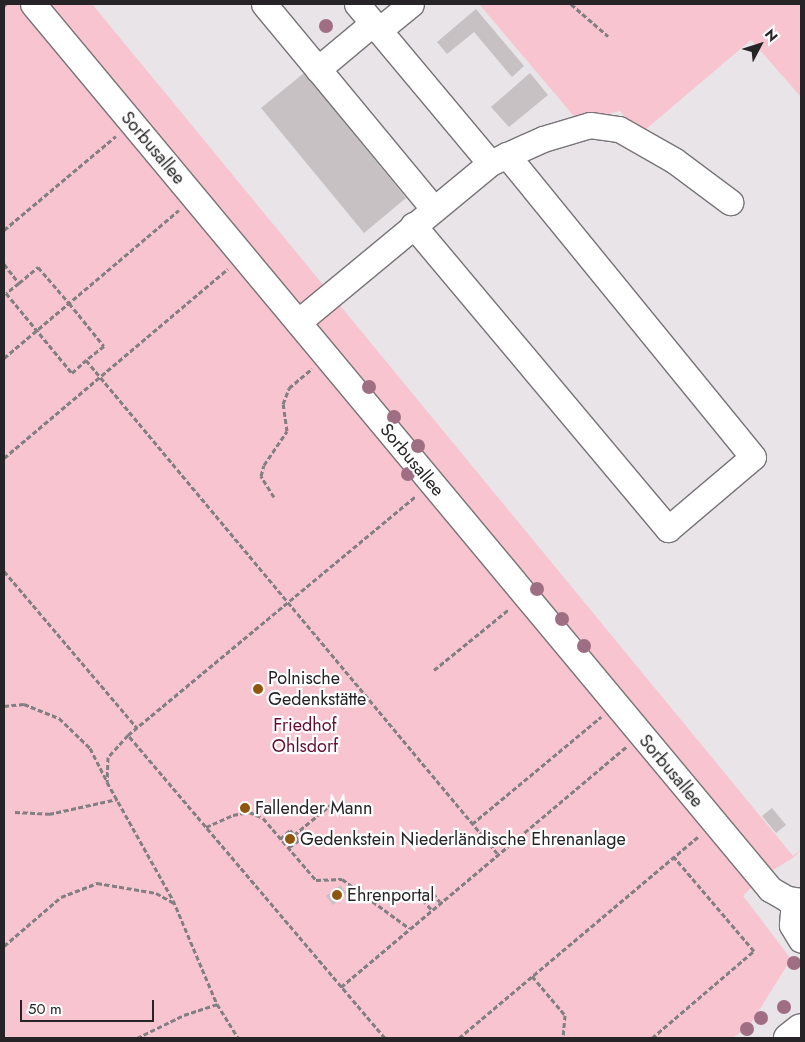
<!DOCTYPE html>
<meta charset="utf-8">
<style>
body{margin:0}
#map{position:relative;width:805px;height:1042px;overflow:hidden;background:#e8e4e8;font-family:Jost,sans-serif}
div>[style]{position:absolute}
.green>*{inset:0;background:#f8c4cf}
.building>*{inset:0;background:#c7c1c4}
.path>*{height:3px;margin-top:-1.5px;transform-origin:0;background:repeating-linear-gradient(90deg,#827f82 0 5px,transparent 0 7.5px)}
.roads{filter:drop-shadow(1px 0 #777477) drop-shadow(-1px 0 #777477) drop-shadow(0 1px #777477) drop-shadow(0 -1px #777477)}
.minor>*{height:25px;margin:-12.5px;padding:0 12.5px;transform-origin:12.5px;border-radius:12.5px;background:#fff}
.major>*{height:28px;margin:-14px;padding:0 14px;transform-origin:14px;border-radius:14px;background:#fff}
.trees>*{width:14px;height:14px;margin:-7px;border-radius:50%;background:#a06e82}
.dots>*{width:14px;height:14px;translate:-50% -50%;box-sizing:border-box;border:2px solid #fff;border-radius:50%}
span{translate:-50% -50%;white-space:nowrap;text-align:center;line-height:1.15;-webkit-text-stroke:4.5px #fff;paint-order:stroke}
.street-label{font-size:18px;color:#262426}
.poi-label{font-size:18px;color:#262426}
.left{translate:0 -50%;text-align:left}
.park-label{font-size:18px;color:#660e2f}
.frame{position:absolute;inset:0;border:5px solid #262426;pointer-events:none}
.north{position:absolute;left:735px;top:20px;width:50px;height:50px;-webkit-text-stroke:4px #fff;paint-order:stroke;rotate:50deg;font-size:14px;font-weight:700;line-height:20px;text-align:center;color:#262426}
.north::after{content:'';display:block;margin:auto;width:18px;height:22px;background:#262426;clip-path:polygon(50% 0,100% 100%,50% 72%,0 100%)}
.scale{position:absolute;left:20px;top:1000px;width:134px;height:22px;box-sizing:border-box;border:2px solid #262426;border-top:0;padding-left:6px;font-size:15px;line-height:18px;white-space:nowrap;color:#262426;-webkit-text-stroke:4px #fff;paint-order:stroke}
</style>
<div id="map">
<div class="green">
<div style="clip-path:polygon(4px 4px,92px 4px,793px 856px,801px 850px,794px 857px,761px 878px,743px 896px,791px 959px,748px 1028px,732px 1038px,4px 1038px)"></div>
<div style="clip-path:polygon(479px 4px,801px 4px,801px 97px,751px 40px,639px 135px,620px 111px,578px 121px)"></div>
</div>
<div class="building">
<div style="clip-path:polygon(476px 9px,524px 66px,512px 77px,474px 32px,447px 54px,437px 42px)"></div>
<div style="clip-path:polygon(304px 73px,406px 198px,364px 233px,261px 108px)"></div>
<div style="clip-path:polygon(530px 73px,548px 95px,509px 127px,491px 107px)"></div>
<div style="clip-path:polygon(772px 808px,786px 825px,776px 833px,762px 816px)"></div>
<div style="clip-path:polygon(340px 885px,347px 893px,333px 905px,326px 896px)"></div>
</div>
<div class="path">
<div style="left:571px;top:4px;width:49px;rotate:40.9deg"></div>
<div style="left:4px;top:6px;width:3px;rotate:-45deg"></div>
<div style="left:4px;top:230px;width:146px;rotate:-40deg"></div>
<div style="left:4px;top:264px;width:24px;rotate:52deg"></div>
<div style="left:19px;top:283px;width:25px;rotate:-40deg"></div>
<div style="left:38px;top:267px;width:48px;rotate:49.3deg"></div>
<div style="left:69px;top:303px;width:55px;rotate:50.9deg"></div>
<div style="left:104px;top:346px;width:23px;rotate:142deg"></div>
<div style="left:86px;top:360px;width:642px;rotate:50.18deg"></div>
<div style="left:19px;top:283px;width:16px;rotate:142deg"></div>
<div style="left:6px;top:293px;width:104px;rotate:50.5deg"></div>
<div style="left:72px;top:373px;width:19px;rotate:-43deg"></div>
<div style="left:4px;top:358px;width:229px;rotate:-40.2deg"></div>
<div style="left:4px;top:458px;width:293px;rotate:-40.2deg"></div>
<div style="left:274px;top:497px;width:25px;rotate:-122deg"></div>
<div style="left:261px;top:476px;width:11px;rotate:-75deg"></div>
<div style="left:264px;top:465px;width:41px;rotate:-55.9deg"></div>
<div style="left:287px;top:431px;width:27px;rotate:-98deg"></div>
<div style="left:283px;top:404px;width:17px;rotate:-69deg"></div>
<div style="left:289px;top:388px;width:30px;rotate:-40deg"></div>
<div style="left:4px;top:571px;width:206px;rotate:49.7deg"></div>
<div style="left:434px;top:670px;width:97px;rotate:-39.1deg"></div>
<div style="left:4px;top:706px;width:20px;rotate:-6deg"></div>
<div style="left:24px;top:704px;width:38px;rotate:22deg"></div>
<div style="left:59px;top:718px;width:43px;rotate:44.1deg"></div>
<div style="left:90px;top:748px;width:36px;rotate:63deg"></div>
<div style="left:128px;top:735px;width:30px;rotate:132deg"></div>
<div style="left:108px;top:757px;width:25px;rotate:92deg"></div>
<div style="left:107px;top:782px;width:135px;rotate:60.8deg"></div>
<div style="left:173px;top:900px;width:113px;rotate:67.1deg"></div>
<div style="left:217px;top:1004px;width:40px;rotate:58deg"></div>
<div style="left:15px;top:812px;width:34px;rotate:3deg"></div>
<div style="left:49px;top:814px;width:70px;rotate:-12.4deg"></div>
<div style="left:472px;top:824px;width:168px;rotate:-39.7deg"></div>
<div style="left:206px;top:827px;width:30px;rotate:-24deg"></div>
<div style="left:233px;top:815px;width:16px;rotate:-11deg"></div>
<div style="left:249px;top:812px;width:15px;rotate:23deg"></div>
<div style="left:263px;top:818px;width:82px;rotate:49.5deg"></div>
<div style="left:316px;top:880px;width:26px;rotate:-2deg"></div>
<div style="left:342px;top:879px;width:83px;rotate:36.2deg"></div>
<div style="left:294px;top:835px;width:52px;rotate:-39.5deg"></div>
<div style="left:280px;top:839px;width:13px;rotate:-42deg"></div>
<div style="left:290px;top:830px;width:13px;rotate:48deg"></div>
<div style="left:299px;top:840px;width:14px;rotate:144deg"></div>
<div style="left:431px;top:909px;width:12px;rotate:-132deg"></div>
<div style="left:423px;top:900px;width:12px;rotate:-35deg"></div>
<div style="left:433px;top:893px;width:11px;rotate:52deg"></div>
<div style="left:4px;top:946px;width:75px;rotate:-40.7deg"></div>
<div style="left:61px;top:897px;width:39px;rotate:-21deg"></div>
<div style="left:97px;top:883px;width:60px;rotate:9.6deg"></div>
<div style="left:156px;top:893px;width:21px;rotate:29deg"></div>
<div style="left:532px;top:976px;width:51px;rotate:49.8deg"></div>
<div style="left:565px;top:1015px;width:23px;rotate:95deg"></div>
<div style="left:341px;top:987px;width:373px;rotate:-40.1deg"></div>
<div style="left:137px;top:1038px;width:52px;rotate:-26.1deg"></div>
<div style="left:184px;top:1015px;width:35px;rotate:-18deg"></div>
<div style="left:385px;top:1038px;width:397px;rotate:-130.3deg"></div>
<div style="left:128px;top:735px;width:374px;rotate:-39.7deg"></div>
<div style="left:459px;top:1038px;width:314px;rotate:-40.1deg"></div>
<div style="left:652px;top:1038px;width:134px;rotate:-40.5deg"></div>
<div style="left:754px;top:951px;width:123px;rotate:-130.4deg"></div>
</div>
<div class="roads">
<div class="minor">
<div style="left:33px;top:4px;width:1152px;rotate:50.21deg"></div>
<div style="left:770px;top:889px;width:20px;rotate:30deg"></div>
<div style="left:787px;top:899px;width:14px;rotate:8deg"></div>
<div style="left:264px;top:4px;width:85px;rotate:50.3deg"></div>
<div style="left:357px;top:4px;width:207px;rotate:50.1deg"></div>
<div style="left:373px;top:23px;width:72px;rotate:140.1deg"></div>
<div style="left:318px;top:69px;width:180px;rotate:50.4deg"></div>
<div style="left:379px;top:30px;width:41px;rotate:-39.1deg"></div>
<div style="left:413px;top:225px;width:397px;rotate:50deg"></div>
<div style="left:668px;top:529px;width:111px;rotate:-40.3deg"></div>
<div style="left:753px;top:457px;width:390px;rotate:-129.2deg"></div>
<div style="left:298px;top:322px;width:249px;rotate:-39.6deg"></div>
<div style="left:490px;top:163px;width:58px;rotate:-24.4deg"></div>
<div style="left:543px;top:139px;width:49px;rotate:-16.6deg"></div>
<div style="left:590px;top:125px;width:29px;rotate:8deg"></div>
<div style="left:619px;top:129px;width:64px;rotate:29.7deg"></div>
<div style="left:675px;top:161px;width:69px;rotate:36.7deg"></div>
<div style="left:794px;top:901px;width:24px;rotate:95deg"></div>
<div style="left:792px;top:925px;width:17px;rotate:59deg"></div>
</div>
<div class="major">
<div style="left:788px;top:1038px;width:16px;rotate:-38deg"></div>
</div>
</div>
<div class="trees">
<div style="left:326px;top:26px"></div>
<div style="left:369px;top:387px"></div>
<div style="left:394px;top:417px"></div>
<div style="left:418px;top:446px"></div>
<div style="left:408px;top:474px"></div>
<div style="left:537px;top:589px"></div>
<div style="left:562px;top:619px"></div>
<div style="left:584px;top:646px"></div>
<div style="left:794px;top:963px"></div>
<div style="left:784px;top:1007px"></div>
<div style="left:761px;top:1018px"></div>
<div style="left:747px;top:1029px"></div>
</div>
<div class="dots">
<div style="left:258px;top:689px;background:#8e570d"></div>
<div style="left:245px;top:808px;background:#8e570d"></div>
<div style="left:290px;top:839px;background:#8e570d"></div>
<div style="left:337px;top:895px;background:#8e570d"></div>
</div>
<div class="street-label">
<span style="left:153px;top:148px;rotate:50deg">Sorbusallee</span>
<span style="left:412px;top:460px;rotate:50deg">Sorbusallee</span>
<span style="left:671px;top:771px;rotate:50deg">Sorbusallee</span>
</div>
<div class="poi-label">
<span class="left" style="left:268px;top:689px">Polnische<br>Gedenkstätte</span>
<span class="left" style="left:255px;top:808px">Fallender Mann</span>
<span class="left" style="left:300px;top:839px">Gedenkstein Niederländische Ehrenanlage</span>
<span class="left" style="left:347px;top:895px">Ehrenportal</span>
</div>
<div class="park-label">
<span style="left:305px;top:736px">Friedhof<br>Ohlsdorf</span>
</div>
<div class="frame"></div>
<div class="north">N</div>
<div class="scale">50 m</div>
</div>
